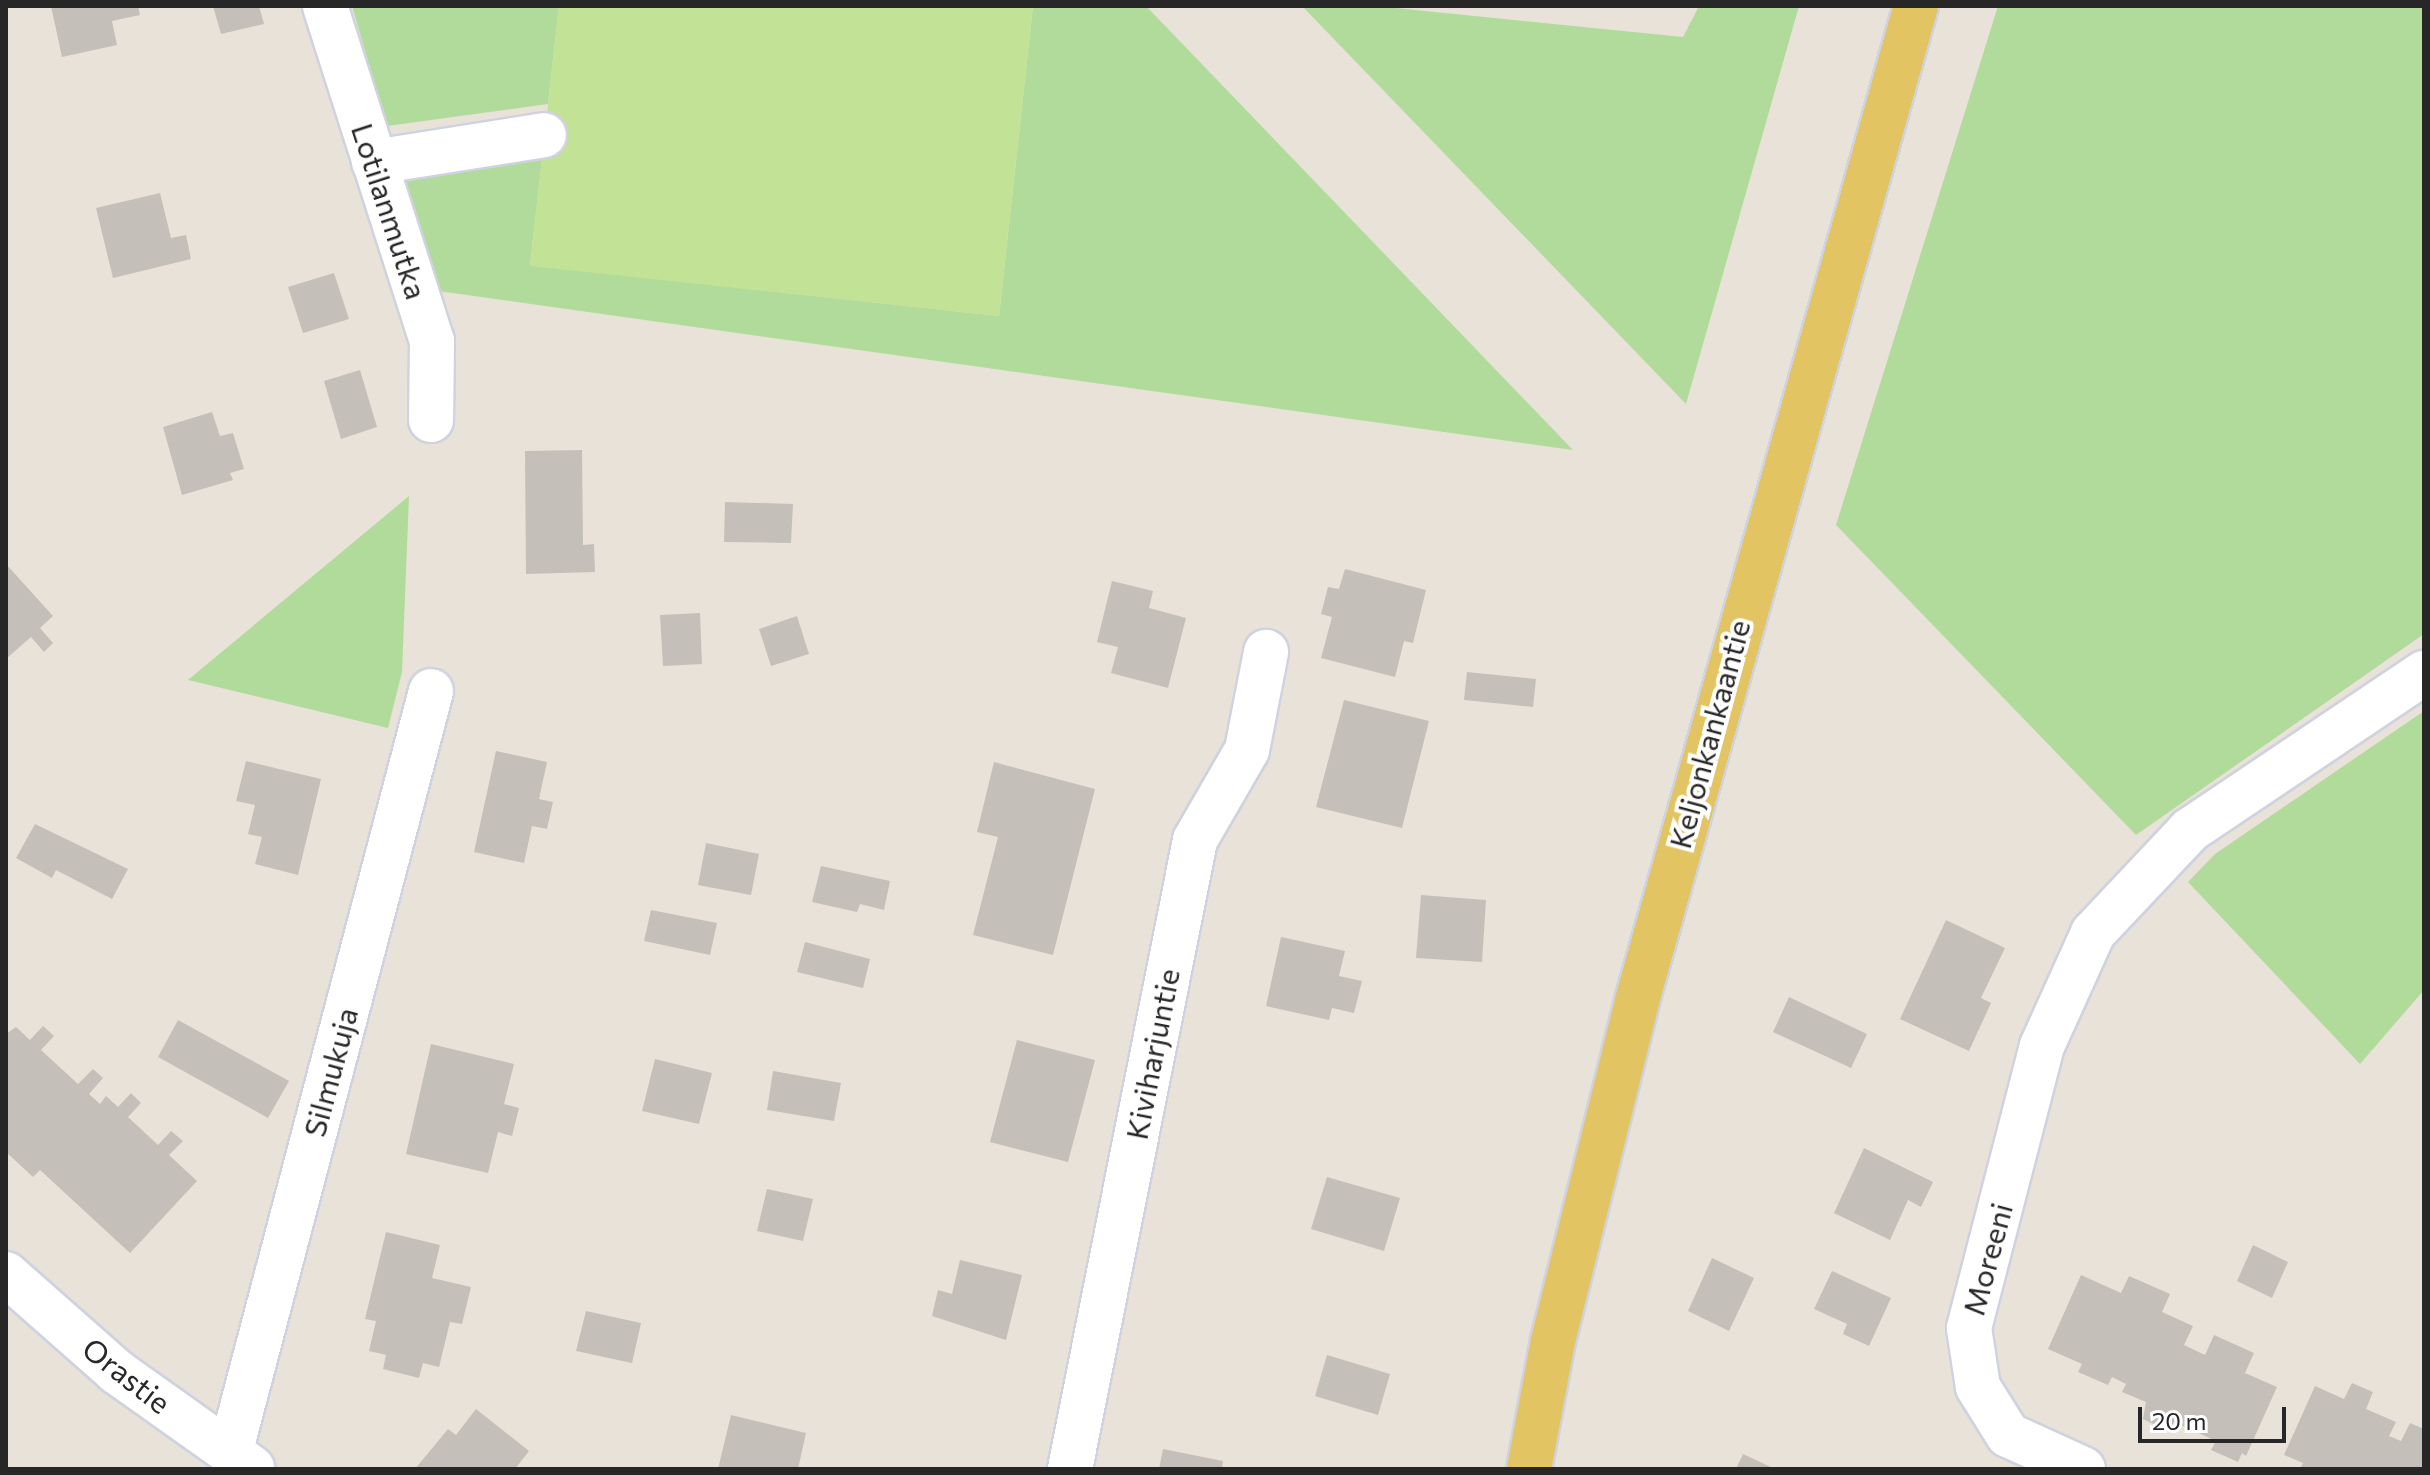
<!DOCTYPE html>
<style>
body{margin:0}
#map{position:relative;width:2430px;height:1475px;overflow:hidden;background:#e9e2d9;font-family:Commissioner,sans-serif}
div>[style]{position:absolute}
.green>*{inset:0;background:#b1db9a}
.pitch>*{inset:0;background:#c2e296}
.building>*{inset:0;background:#c4bfb9}
.roads{filter:drop-shadow(2px 0 #cfd2df) drop-shadow(-2px 0 #cfd2df) drop-shadow(0 2px #cfd2df) drop-shadow(0 -2px #cfd2df)}
.minor>*{height:44px;margin:-22px;padding:0 22px;transform-origin:22px;border-radius:22px;background:#fff}
.major>*{height:44px;margin:-22px;padding:0 22px;transform-origin:22px;border-radius:22px;background:#e3c463}
span{translate:-50% -50%;white-space:nowrap;text-align:center;line-height:1.15;-webkit-text-stroke:8px #fff;paint-order:stroke}
.street-label{font-size:30px;color:#272727}
.frame{position:absolute;inset:0;border:8px solid #272727;pointer-events:none}
.scale{position:absolute;left:2138px;top:1407px;width:148px;height:36px;box-sizing:border-box;border:4px solid #272727;border-top:0;padding-left:10px;font-size:24px;line-height:28px;white-space:nowrap;color:#272727;-webkit-text-stroke:6px #fff;paint-order:stroke}
</style>
<div id="map">
<div class="green">
<div style="clip-path:polygon(352px 6px,559px 6px,548px 104px,387px 126px)"></div>
<div style="clip-path:polygon(1033px 6px,1146px 6px,1573px 450px,438px 291px,400px 181px,542px 160px,530px 265px,999px 316px)"></div>
<div style="clip-path:polygon(1302px 6px,1376px 6px,1683px 37px,1699px 6px,1799px 6px,1686px 404px)"></div>
<div style="clip-path:polygon(1998px 6px,2424px 6px,2424px 634px,2136px 835px,1836px 525px)"></div>
<div style="clip-path:polygon(409px 496px,402px 672px,388px 728px,188px 680px)"></div>
<div style="clip-path:polygon(2424px 711px,2424px 990px,2360px 1064px,2188px 882px,2215px 854px)"></div>
</div>
<div class="pitch">
<div style="clip-path:polygon(559px 6px,1033px 6px,999px 316px,530px 266px)"></div>
</div>
<div class="building">
<div style="clip-path:polygon(51px 6px,138px 6px,140px 15px,112px 21px,117px 45px,62px 57px)"></div>
<div style="clip-path:polygon(213px 6px,259px 6px,264px 24px,221px 34px)"></div>
<div style="clip-path:polygon(160px 193px,171px 238px,186px 235px,191px 259px,113px 278px,96px 208px)"></div>
<div style="clip-path:polygon(334px 273px,349px 319px,303px 333px,288px 287px)"></div>
<div style="clip-path:polygon(360px 370px,377px 427px,341px 439px,324px 381px)"></div>
<div style="clip-path:polygon(212px 412px,220px 436px,233px 433px,244px 469px,230px 473px,233px 480px,182px 495px,163px 427px)"></div>
<div style="clip-path:polygon(582px 450px,583px 545px,594px 544px,595px 572px,526px 574px,525px 451px)"></div>
<div style="clip-path:polygon(725px 502px,793px 504px,791px 543px,724px 542px)"></div>
<div style="clip-path:polygon(6px 564px,53px 616px,40px 628px,53px 643px,44px 652px,31px 637px,6px 659px)"></div>
<div style="clip-path:polygon(1345px 569px,1426px 590px,1413px 643px,1404px 641px,1395px 677px,1321px 658px,1332px 617px,1321px 614px,1328px 587px,1339px 589px)"></div>
<div style="clip-path:polygon(1112px 581px,1153px 591px,1149px 608px,1186px 618px,1168px 688px,1111px 673px,1118px 647px,1097px 642px)"></div>
<div style="clip-path:polygon(700px 613px,702px 664px,663px 666px,660px 615px)"></div>
<div style="clip-path:polygon(797px 616px,809px 654px,771px 666px,759px 629px)"></div>
<div style="clip-path:polygon(1467px 672px,1536px 679px,1533px 707px,1464px 700px)"></div>
<div style="clip-path:polygon(1344px 700px,1429px 721px,1402px 828px,1316px 807px)"></div>
<div style="clip-path:polygon(496px 751px,547px 762px,539px 799px,553px 802px,547px 829px,532px 826px,524px 863px,474px 852px)"></div>
<div style="clip-path:polygon(246px 761px,321px 779px,298px 875px,255px 864px,262px 837px,248px 834px,255px 805px,236px 801px)"></div>
<div style="clip-path:polygon(994px 762px,1095px 789px,1053px 955px,973px 935px,998px 837px,977px 832px)"></div>
<div style="clip-path:polygon(35px 824px,128px 869px,112px 899px,56px 870px,52px 878px,16px 858px)"></div>
<div style="clip-path:polygon(706px 843px,759px 854px,751px 895px,698px 885px)"></div>
<div style="clip-path:polygon(821px 866px,890px 881px,884px 910px,860px 904px,857px 912px,812px 902px)"></div>
<div style="clip-path:polygon(1421px 895px,1486px 900px,1482px 962px,1416px 958px)"></div>
<div style="clip-path:polygon(651px 910px,717px 923px,710px 955px,644px 941px)"></div>
<div style="clip-path:polygon(1946px 920px,2005px 948px,1981px 998px,1991px 1003px,1969px 1051px,1900px 1019px)"></div>
<div style="clip-path:polygon(1281px 937px,1345px 951px,1339px 976px,1362px 981px,1354px 1013px,1332px 1008px,1329px 1020px,1266px 1006px)"></div>
<div style="clip-path:polygon(805px 942px,870px 959px,863px 988px,797px 972px)"></div>
<div style="clip-path:polygon(1789px 997px,1867px 1034px,1851px 1068px,1773px 1032px)"></div>
<div style="clip-path:polygon(178px 1020px,289px 1081px,268px 1118px,158px 1057px)"></div>
<div style="clip-path:polygon(43px 1026px,54px 1036px,41px 1050px,78px 1084px,93px 1069px,103px 1078px,89px 1094px,100px 1104px,106px 1096px,118px 1107px,131px 1093px,141px 1103px,128px 1117px,158px 1145px,171px 1131px,183px 1141px,169px 1155px,197px 1181px,130px 1253px,40px 1170px,33px 1177px,6px 1152px,6px 1034px,16px 1027px,30px 1040px)"></div>
<div style="clip-path:polygon(1017px 1040px,1095px 1060px,1068px 1162px,990px 1142px)"></div>
<div style="clip-path:polygon(431px 1044px,514px 1064px,504px 1104px,519px 1108px,512px 1136px,498px 1132px,488px 1173px,406px 1154px)"></div>
<div style="clip-path:polygon(655px 1059px,712px 1073px,699px 1124px,642px 1111px)"></div>
<div style="clip-path:polygon(773px 1071px,841px 1083px,834px 1121px,767px 1110px)"></div>
<div style="clip-path:polygon(1864px 1148px,1933px 1182px,1921px 1207px,1908px 1200px,1890px 1240px,1834px 1213px)"></div>
<div style="clip-path:polygon(1327px 1177px,1400px 1198px,1384px 1251px,1311px 1229px)"></div>
<div style="clip-path:polygon(767px 1189px,813px 1199px,803px 1241px,757px 1231px)"></div>
<div style="clip-path:polygon(386px 1232px,440px 1245px,432px 1278px,471px 1287px,462px 1324px,450px 1322px,439px 1367px,423px 1363px,419px 1378px,383px 1369px,386px 1355px,369px 1351px,376px 1321px,365px 1319px)"></div>
<div style="clip-path:polygon(2253px 1245px,2288px 1262px,2272px 1298px,2237px 1281px)"></div>
<div style="clip-path:polygon(1712px 1258px,1754px 1278px,1729px 1331px,1688px 1311px)"></div>
<div style="clip-path:polygon(960px 1260px,1022px 1275px,1006px 1340px,932px 1316px,938px 1290px,952px 1294px)"></div>
<div style="clip-path:polygon(1832px 1271px,1891px 1298px,1869px 1346px,1843px 1334px,1847px 1324px,1814px 1309px)"></div>
<div style="clip-path:polygon(2081px 1275px,2121px 1293px,2129px 1276px,2170px 1294px,2162px 1312px,2193px 1326px,2184px 1345px,2205px 1355px,2214px 1335px,2254px 1353px,2245px 1373px,2277px 1387px,2246px 1456px,2242px 1453px,2238px 1462px,2211px 1450px,2216px 1441px,2174px 1422px,2170px 1432px,2143px 1419px,2146px 1402px,2122px 1392px,2126px 1384px,2112px 1377px,2108px 1385px,2078px 1372px,2082px 1364px,2048px 1349px)"></div>
<div style="clip-path:polygon(586px 1311px,641px 1323px,632px 1363px,576px 1351px)"></div>
<div style="clip-path:polygon(1327px 1355px,1390px 1374px,1378px 1415px,1315px 1396px)"></div>
<div style="clip-path:polygon(2352px 1383px,2373px 1392px,2366px 1409px,2396px 1422px,2389px 1436px,2401px 1441px,2410px 1423px,2424px 1429px,2424px 1469px,2300px 1469px,2303px 1463px,2284px 1455px,2315px 1386px,2344px 1399px)"></div>
<div style="clip-path:polygon(476px 1409px,529px 1451px,515px 1469px,415px 1469px,448px 1429px,456px 1435px)"></div>
<div style="clip-path:polygon(731px 1415px,806px 1433px,798px 1469px,718px 1469px)"></div>
<div style="clip-path:polygon(1163px 1449px,1223px 1461px,1222px 1469px,1159px 1469px)"></div>
<div style="clip-path:polygon(1743px 1454px,1775px 1469px,1736px 1469px)"></div>
</div>
<div class="roads">
<div class="minor">
<div style="left:325px;top:6px;width:352px;rotate:72.3deg"></div>
<div style="left:432px;top:341px;width:79px;rotate:90.7deg"></div>
<div style="left:374px;top:162px;width:172px;rotate:-9deg"></div>
<div style="left:6px;top:1274px;width:148px;rotate:41.4deg"></div>
<div style="left:117px;top:1372px;width:166px;rotate:35.4deg"></div>
<div style="left:230px;top:1453px;width:788px;rotate:-75.22deg"></div>
<div style="left:1070px;top:1469px;width:641px;rotate:-78.76deg"></div>
<div style="left:1195px;top:840px;width:104px;rotate:-60deg"></div>
<div style="left:1247px;top:750px;width:100px;rotate:-79deg"></div>
<div style="left:2083px;top:1469px;width:82px;rotate:-155.6deg"></div>
<div style="left:2008px;top:1435px;width:57px;rotate:-122deg"></div>
<div style="left:1978px;top:1387px;width:60px;rotate:-98.7deg"></div>
<div style="left:1969px;top:1328px;width:291px;rotate:-75.5deg"></div>
<div style="left:2042px;top:1046px;width:124px;rotate:-65.7deg"></div>
<div style="left:2093px;top:933px;width:141px;rotate:-46.7deg"></div>
<div style="left:2190px;top:830px;width:282px;rotate:-33.9deg"></div>
</div>
<div class="major">
<div style="left:1529px;top:1469px;width:130px;rotate:-79.4deg"></div>
<div style="left:1553px;top:1341px;width:350px;rotate:-76.1deg"></div>
<div style="left:1637px;top:1001px;width:1033px;rotate:-74.34deg"></div>
</div>
</div>
<div class="street-label">
<span style="left:390px;top:211px;rotate:72deg">Lotilanmutka</span>
<span style="left:1709px;top:734px;rotate:-75deg">Keljonkankaantie</span>
<span style="left:1152px;top:1054px;rotate:-79deg">Kiviharjuntie</span>
<span style="left:330px;top:1072px;rotate:-75deg">Silmukuja</span>
<span style="left:1987px;top:1259px;rotate:-75deg">Moreeni</span>
<span style="left:127px;top:1375px;rotate:38deg">Orastie</span>
</div>
<div class="frame"></div>
<div class="scale">20 m</div>
</div>
